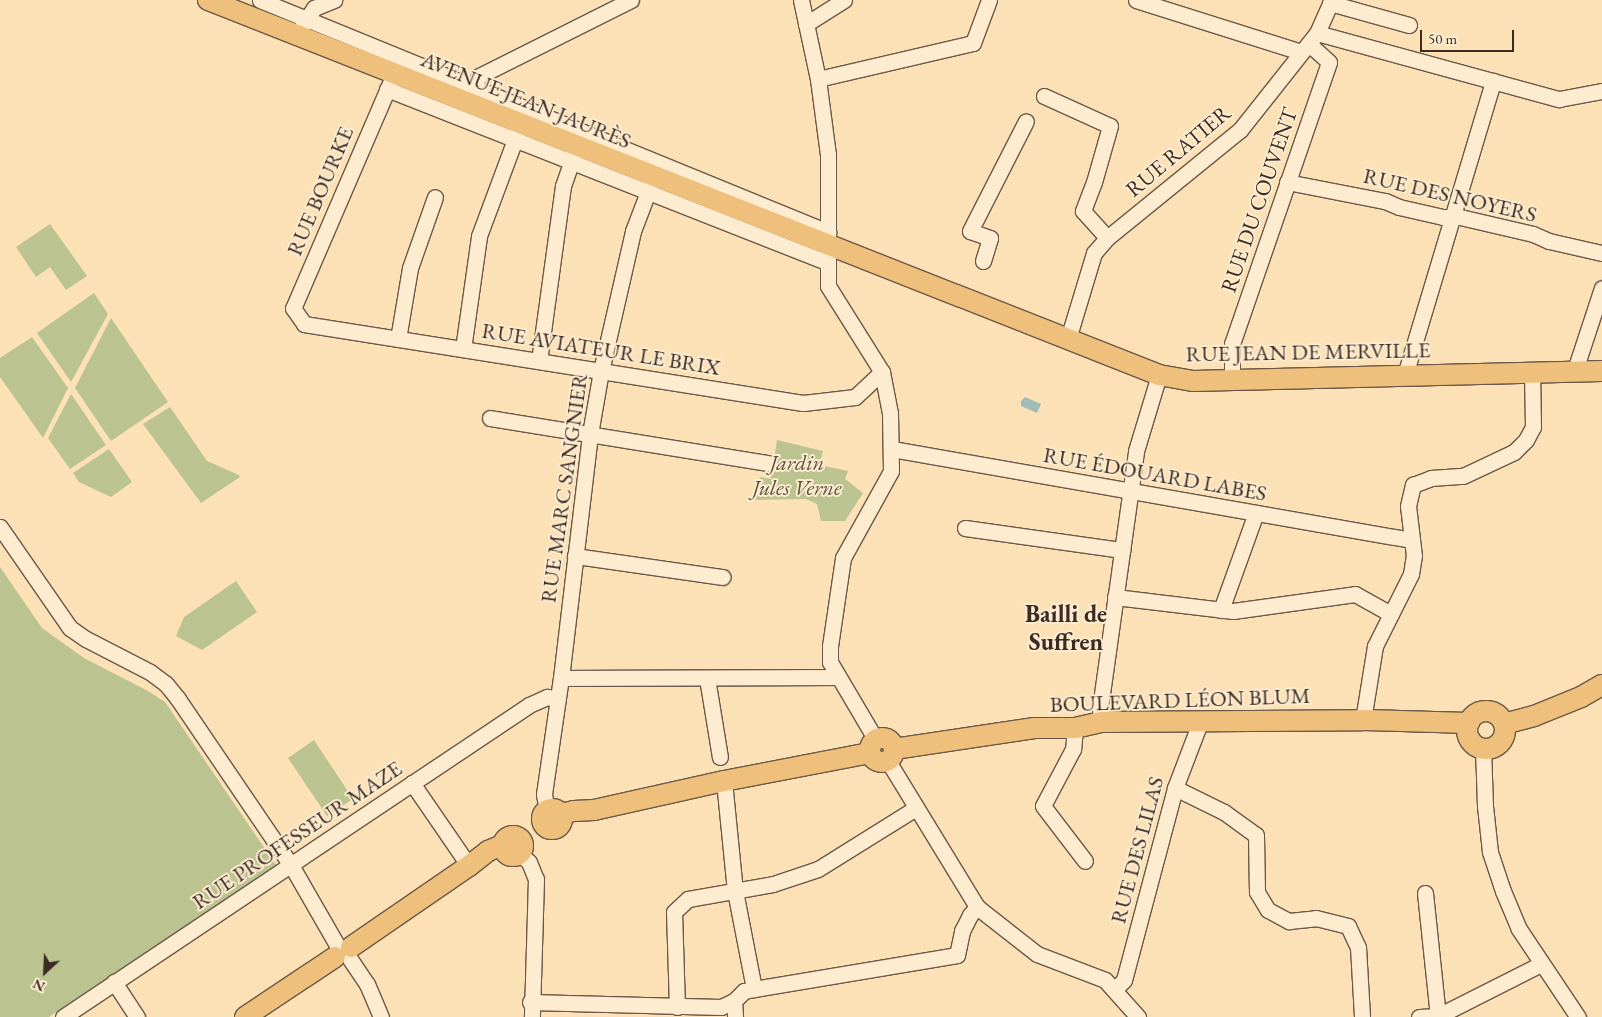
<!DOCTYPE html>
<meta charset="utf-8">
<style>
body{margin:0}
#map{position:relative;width:1602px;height:1017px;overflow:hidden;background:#fce1b7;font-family:"EB Garamond",serif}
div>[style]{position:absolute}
.green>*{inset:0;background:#bbc391}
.water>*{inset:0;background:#a1bcb6}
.roads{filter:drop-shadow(1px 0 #6b5848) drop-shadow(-1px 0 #6b5848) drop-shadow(0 1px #6b5848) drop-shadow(0 -1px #6b5848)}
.minor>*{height:15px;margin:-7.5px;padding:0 7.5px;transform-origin:7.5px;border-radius:7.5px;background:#fdecd0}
.major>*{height:20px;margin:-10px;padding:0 10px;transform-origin:10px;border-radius:10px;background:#eec07c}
.major>.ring{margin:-10px;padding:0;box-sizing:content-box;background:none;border:20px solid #eec07c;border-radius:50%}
span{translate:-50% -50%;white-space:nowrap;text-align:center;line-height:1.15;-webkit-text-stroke:4px #fdecd0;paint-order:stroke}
.street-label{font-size:22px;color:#3b2b23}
.park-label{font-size:22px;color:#5b513e;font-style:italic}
.neighbourhood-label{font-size:24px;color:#3b2b23;font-weight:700}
.north{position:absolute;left:20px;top:947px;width:50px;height:50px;-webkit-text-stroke:4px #fdecd0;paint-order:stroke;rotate:205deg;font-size:14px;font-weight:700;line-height:20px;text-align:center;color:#3b2b23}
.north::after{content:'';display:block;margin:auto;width:18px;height:22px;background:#3b2b23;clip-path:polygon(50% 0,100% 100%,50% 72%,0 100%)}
.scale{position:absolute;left:1420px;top:30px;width:94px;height:22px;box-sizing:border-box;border:2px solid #3b2b23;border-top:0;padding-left:6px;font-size:15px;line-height:18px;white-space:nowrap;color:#3b2b23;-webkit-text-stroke:4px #fdecd0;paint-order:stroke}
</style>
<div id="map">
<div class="green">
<div style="clip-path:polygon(50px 224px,87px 276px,66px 290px,50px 267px,36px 277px,16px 247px)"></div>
<div style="clip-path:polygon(94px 293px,108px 314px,71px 382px,37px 333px)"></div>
<div style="clip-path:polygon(111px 318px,168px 402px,111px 441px,75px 388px)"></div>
<div style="clip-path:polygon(32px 337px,68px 388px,43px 438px,0 377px,0 358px)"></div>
<div style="clip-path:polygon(71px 394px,106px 445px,70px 469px,48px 438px)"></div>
<div style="clip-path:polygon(170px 407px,207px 461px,239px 475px,240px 477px,201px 503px,143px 424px)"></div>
<div style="clip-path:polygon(777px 440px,823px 451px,819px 465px,848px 471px,845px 479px,863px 493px,845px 521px,821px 521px,817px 504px,806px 499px,755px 500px,760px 477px,771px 479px)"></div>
<div style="clip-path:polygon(109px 449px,132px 482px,111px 497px,79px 482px,73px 473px)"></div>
<div style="clip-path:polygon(0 567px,42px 628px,84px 658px,148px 691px,165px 702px,276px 865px,49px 1017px,0 1017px)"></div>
<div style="clip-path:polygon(236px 581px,257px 612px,202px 650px,176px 636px,184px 617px)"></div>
<div style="clip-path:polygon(314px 740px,353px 799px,327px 816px,288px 758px)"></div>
</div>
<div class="water">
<div style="clip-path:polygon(1025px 397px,1041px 404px,1037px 413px,1021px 406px,1021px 401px)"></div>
</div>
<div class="roads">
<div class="minor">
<div style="left:260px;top:0;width:614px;rotate:22.22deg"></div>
<div style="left:801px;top:0;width:81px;rotate:77.9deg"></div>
<div style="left:818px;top:79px;width:77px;rotate:82.5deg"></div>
<div style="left:828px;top:155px;width:131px;rotate:90deg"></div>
<div style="left:828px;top:286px;width:102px;rotate:57.9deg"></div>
<div style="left:882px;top:372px;width:42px;rotate:79deg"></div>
<div style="left:890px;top:413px;width:58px;rotate:89deg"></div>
<div style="left:891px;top:471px;width:99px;rotate:118.9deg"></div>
<div style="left:843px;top:558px;width:89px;rotate:98.4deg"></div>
<div style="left:830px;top:646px;width:16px;rotate:90deg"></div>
<div style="left:830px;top:662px;width:91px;rotate:59.5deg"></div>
<div style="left:1136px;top:0;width:173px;rotate:17.5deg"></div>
<div style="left:1330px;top:3px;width:82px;rotate:15.6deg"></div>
<div style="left:806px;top:24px;width:45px;rotate:-32.3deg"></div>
<div style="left:302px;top:26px;width:22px;rotate:-56deg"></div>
<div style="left:314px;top:8px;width:22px;rotate:-22deg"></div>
<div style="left:1317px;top:33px;width:251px;rotate:15.3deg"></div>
<div style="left:1559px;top:99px;width:44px;rotate:-10.5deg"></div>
<div style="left:394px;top:74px;width:255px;rotate:113.3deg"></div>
<div style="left:293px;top:308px;width:19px;rotate:55deg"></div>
<div style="left:304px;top:324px;width:505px;rotate:9deg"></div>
<div style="left:803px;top:403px;width:52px;rotate:-6.6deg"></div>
<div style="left:855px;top:397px;width:37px;rotate:-43deg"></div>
<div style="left:818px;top:79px;width:159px;rotate:-13.1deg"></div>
<div style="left:973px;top:43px;width:46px;rotate:-69.6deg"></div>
<div style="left:387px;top:89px;width:473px;rotate:21.5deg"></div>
<div style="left:470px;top:94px;width:20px;rotate:-63deg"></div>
<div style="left:479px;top:76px;width:170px;rotate:-26.6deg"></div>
<div style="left:1044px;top:96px;width:72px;rotate:24.4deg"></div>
<div style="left:1110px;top:126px;width:58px;rotate:105.9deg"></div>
<div style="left:1094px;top:182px;width:31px;rotate:111deg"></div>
<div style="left:1083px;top:211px;width:36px;rotate:48deg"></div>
<div style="left:1287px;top:182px;width:100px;rotate:11deg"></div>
<div style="left:1385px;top:201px;width:15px;rotate:23deg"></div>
<div style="left:1399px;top:207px;width:45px;rotate:12.8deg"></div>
<div style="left:1443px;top:217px;width:17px"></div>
<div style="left:1460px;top:217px;width:75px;rotate:13.1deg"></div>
<div style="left:1533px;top:234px;width:17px;rotate:24deg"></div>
<div style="left:1549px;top:241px;width:54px;rotate:12.8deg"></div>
<div style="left:983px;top:261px;width:24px;rotate:-73deg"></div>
<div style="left:990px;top:238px;width:21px;rotate:-161deg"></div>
<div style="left:970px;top:231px;width:123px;rotate:-63deg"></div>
<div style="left:398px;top:339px;width:72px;rotate:-80.4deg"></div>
<div style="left:410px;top:268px;width:75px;rotate:-70.6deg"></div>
<div style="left:1068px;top:339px;width:90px;rotate:-73.2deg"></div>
<div style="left:1094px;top:253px;width:20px;rotate:-49deg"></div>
<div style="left:1107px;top:238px;width:171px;rotate:-39.1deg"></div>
<div style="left:1240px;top:130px;width:124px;rotate:-51.6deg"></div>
<div style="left:1317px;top:33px;width:36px;rotate:-66deg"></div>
<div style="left:463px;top:349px;width:114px;rotate:-81.9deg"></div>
<div style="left:479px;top:236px;width:112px;rotate:-69.6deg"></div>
<div style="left:539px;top:361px;width:177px;rotate:-82.2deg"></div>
<div style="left:563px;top:186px;width:36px;rotate:-71deg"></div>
<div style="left:1575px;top:370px;width:86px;rotate:-71.8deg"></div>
<div style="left:1405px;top:375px;width:307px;rotate:-73.3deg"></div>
<div style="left:1232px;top:380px;width:36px;rotate:-90deg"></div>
<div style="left:1232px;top:344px;width:298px;rotate:-71deg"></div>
<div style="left:1329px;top:62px;width:27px;rotate:-138deg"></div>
<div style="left:490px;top:418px;width:282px;rotate:9.2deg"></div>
<div style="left:892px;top:449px;width:527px;rotate:9.94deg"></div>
<div style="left:0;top:527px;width:123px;rotate:55.3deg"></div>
<div style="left:70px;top:628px;width:19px;rotate:35deg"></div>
<div style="left:86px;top:639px;width:72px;rotate:27.3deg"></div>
<div style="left:150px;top:672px;width:20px;rotate:37deg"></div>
<div style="left:166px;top:684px;width:19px;rotate:51deg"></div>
<div style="left:178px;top:699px;width:201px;rotate:55.8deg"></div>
<div style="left:291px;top:865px;width:92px;rotate:60.1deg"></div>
<div style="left:965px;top:528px;width:159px;rotate:8deg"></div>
<div style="left:575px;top:556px;width:149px;rotate:8.1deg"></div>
<div style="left:1115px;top:597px;width:119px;rotate:6.8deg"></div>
<div style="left:1233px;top:611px;width:123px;rotate:-7.9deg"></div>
<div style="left:1355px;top:594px;width:41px;rotate:29.1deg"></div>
<div style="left:1221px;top:610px;width:103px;rotate:-70.2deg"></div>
<div style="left:561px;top:678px;width:277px;rotate:-0.2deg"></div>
<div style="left:707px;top:678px;width:80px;rotate:80.7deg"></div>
<div style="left:1363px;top:720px;width:75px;rotate:-80.8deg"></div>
<div style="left:1375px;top:646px;width:80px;rotate:-63.4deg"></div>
<div style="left:1411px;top:574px;width:18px;rotate:-81deg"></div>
<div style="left:1414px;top:556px;width:50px;rotate:-96.8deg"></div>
<div style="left:1408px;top:506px;width:22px;rotate:-77deg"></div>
<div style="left:1413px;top:485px;width:19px;rotate:-21deg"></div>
<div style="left:1431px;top:478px;width:32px;rotate:-4deg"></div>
<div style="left:1463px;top:476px;width:56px;rotate:-25.2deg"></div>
<div style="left:1514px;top:452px;width:17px;rotate:-45deg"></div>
<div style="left:1526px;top:440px;width:15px;rotate:-62deg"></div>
<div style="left:1533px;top:427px;width:55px;rotate:-91deg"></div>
<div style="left:1101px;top:722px;width:14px;rotate:-94deg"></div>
<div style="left:1100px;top:708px;width:260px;rotate:-82deg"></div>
<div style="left:1136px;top:451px;width:79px;rotate:-73.2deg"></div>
<div style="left:1075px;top:728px;width:21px;rotate:95deg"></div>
<div style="left:1073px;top:749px;width:64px;rotate:117.8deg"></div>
<div style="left:1043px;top:806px;width:69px;rotate:52.6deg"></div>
<div style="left:1483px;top:748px;width:58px;rotate:88deg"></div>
<div style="left:1485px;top:806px;width:46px;rotate:83.8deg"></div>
<div style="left:1490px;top:852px;width:41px;rotate:71.6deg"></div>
<div style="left:1503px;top:891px;width:41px;rotate:67.2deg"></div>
<div style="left:1519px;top:929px;width:106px;rotate:56.2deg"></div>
<div style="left:888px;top:761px;width:171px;rotate:58.6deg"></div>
<div style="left:977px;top:907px;width:76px;rotate:38.1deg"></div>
<div style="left:1037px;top:954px;width:73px;rotate:20.9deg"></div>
<div style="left:1105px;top:980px;width:50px;rotate:48.3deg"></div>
<div style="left:724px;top:781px;width:111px;rotate:84.3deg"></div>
<div style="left:735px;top:891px;width:100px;rotate:79deg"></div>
<div style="left:412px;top:783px;width:101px;rotate:55.5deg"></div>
<div style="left:1175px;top:788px;width:55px;rotate:26.1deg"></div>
<div style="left:1224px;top:812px;width:39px;rotate:36deg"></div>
<div style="left:1256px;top:835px;width:57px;rotate:89deg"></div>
<div style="left:1257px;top:892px;width:21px;rotate:59deg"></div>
<div style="left:1268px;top:910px;width:24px;rotate:28deg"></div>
<div style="left:1289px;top:921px;width:27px;rotate:-6deg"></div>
<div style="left:1316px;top:918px;width:33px;rotate:14deg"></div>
<div style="left:1348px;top:926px;width:23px;rotate:65deg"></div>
<div style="left:1358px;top:947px;width:70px;rotate:86.7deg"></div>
<div style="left:547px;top:810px;width:16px;rotate:-101deg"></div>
<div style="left:544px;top:794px;width:117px;rotate:-81.7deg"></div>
<div style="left:561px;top:678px;width:246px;rotate:-83.2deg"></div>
<div style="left:590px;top:434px;width:64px;rotate:-80.1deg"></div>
<div style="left:601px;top:371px;width:144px;rotate:-77.1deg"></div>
<div style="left:633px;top:231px;width:59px;rotate:-69.1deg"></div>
<div style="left:520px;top:854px;width:12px;rotate:42deg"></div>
<div style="left:529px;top:862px;width:18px;rotate:68deg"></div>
<div style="left:536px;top:879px;width:138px;rotate:91.7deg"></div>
<div style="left:1425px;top:893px;width:125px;rotate:84deg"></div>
<div style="left:350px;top:959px;width:30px;rotate:56deg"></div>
<div style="left:367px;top:984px;width:36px;rotate:67deg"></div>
<div style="left:114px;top:982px;width:42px;rotate:56.7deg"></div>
<div style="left:1114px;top:990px;width:14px;rotate:-45deg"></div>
<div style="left:1124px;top:980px;width:199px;rotate:-75.1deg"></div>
<div style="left:1175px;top:788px;width:73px;rotate:-69.1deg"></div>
<div style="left:734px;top:1001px;width:16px;rotate:86deg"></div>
<div style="left:530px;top:1002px;width:191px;rotate:1.5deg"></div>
<div style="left:721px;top:1007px;width:14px;rotate:-25deg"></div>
<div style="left:734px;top:1001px;width:14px;rotate:-45deg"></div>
<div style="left:744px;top:991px;width:10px;rotate:-11deg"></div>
<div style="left:754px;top:989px;width:206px;rotate:-9.5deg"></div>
<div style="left:957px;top:955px;width:25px;rotate:-78deg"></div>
<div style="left:962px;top:931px;width:18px;rotate:-63deg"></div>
<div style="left:970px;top:915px;width:11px;rotate:-49deg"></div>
<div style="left:677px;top:1007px;width:95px;rotate:-91.8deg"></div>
<div style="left:674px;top:912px;width:19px;rotate:-43deg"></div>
<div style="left:688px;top:899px;width:86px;rotate:-10deg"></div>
<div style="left:773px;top:884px;width:47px;rotate:-18.4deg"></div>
<div style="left:818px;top:869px;width:115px;rotate:-31.9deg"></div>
<div style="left:63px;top:1017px;width:561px;rotate:-33.8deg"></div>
<div style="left:529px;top:705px;width:20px;rotate:-24deg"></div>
<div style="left:547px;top:697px;width:11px;rotate:10deg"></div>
<div style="left:1419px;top:1017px;width:19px;rotate:-3deg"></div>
<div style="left:1438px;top:1016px;width:115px;rotate:-26.8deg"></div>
</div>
<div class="major">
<div style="left:208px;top:0;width:1022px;rotate:21.52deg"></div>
<div style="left:1159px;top:375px;width:35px;rotate:10deg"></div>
<div style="left:1193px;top:381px;width:409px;rotate:-1.4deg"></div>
<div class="ring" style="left:1467px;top:711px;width:18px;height:18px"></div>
<div style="left:1504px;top:724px;width:31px;rotate:-15deg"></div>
<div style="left:1534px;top:716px;width:51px;rotate:-22deg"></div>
<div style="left:1581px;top:697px;width:24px;rotate:-30deg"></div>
<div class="ring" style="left:870px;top:738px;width:4px;height:4px"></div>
<div style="left:894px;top:749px;width:142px;rotate:-8.5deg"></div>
<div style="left:1034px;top:728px;width:41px"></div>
<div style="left:1075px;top:728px;width:27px;rotate:-13deg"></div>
<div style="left:1101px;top:722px;width:262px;rotate:-0.4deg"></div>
<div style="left:1363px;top:720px;width:106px;rotate:1.6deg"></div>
<div class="ring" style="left:542px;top:809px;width:0;height:0"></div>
<div style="left:561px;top:814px;width:13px;rotate:-13deg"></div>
<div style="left:574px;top:811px;width:20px;rotate:-3deg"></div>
<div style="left:594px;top:810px;width:133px;rotate:-12.6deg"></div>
<div style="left:724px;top:781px;width:149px;rotate:-10.9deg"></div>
<div class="ring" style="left:503px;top:836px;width:0;height:0"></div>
<div style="left:351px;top:947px;width:143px;rotate:-34.5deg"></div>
<div style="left:469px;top:866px;width:24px;rotate:-38deg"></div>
<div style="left:488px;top:851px;width:15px;rotate:-23deg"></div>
<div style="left:245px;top:1017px;width:108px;rotate:-33.7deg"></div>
</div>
</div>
<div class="street-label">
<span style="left:526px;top:100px;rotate:22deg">AVENUE JEAN JAURÈS</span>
<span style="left:1178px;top:151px;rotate:-40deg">RUE RATIER</span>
<span style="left:320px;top:191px;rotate:-67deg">RUE BOURKE</span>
<span style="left:1450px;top:195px;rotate:13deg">RUE DES NOYERS</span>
<span style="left:1259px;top:200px;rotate:-71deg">RUE DU COUVENT</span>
<span style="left:601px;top:349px;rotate:9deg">RUE AVIATEUR LE BRIX</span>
<span style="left:1308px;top:352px;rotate:-1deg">RUE JEAN DE MERVILLE</span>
<span style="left:1155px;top:474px;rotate:10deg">RUE ÉDOUARD LABES</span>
<span style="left:564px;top:488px;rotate:-82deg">RUE MARC SANGNIER</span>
<span style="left:1180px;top:700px;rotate:-2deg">BOULEVARD LÉON BLUM</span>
<span style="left:297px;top:835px;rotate:-34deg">RUE PROFESSEUR MAZE</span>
<span style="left:1137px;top:850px;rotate:-75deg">RUE DES LILAS</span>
</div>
<div class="park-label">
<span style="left:797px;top:475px">Jardin<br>Jules Verne</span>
</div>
<div class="neighbourhood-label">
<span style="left:1066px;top:628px">Bailli de<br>Suffren</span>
</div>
<div class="north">N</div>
<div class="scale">50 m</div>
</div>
